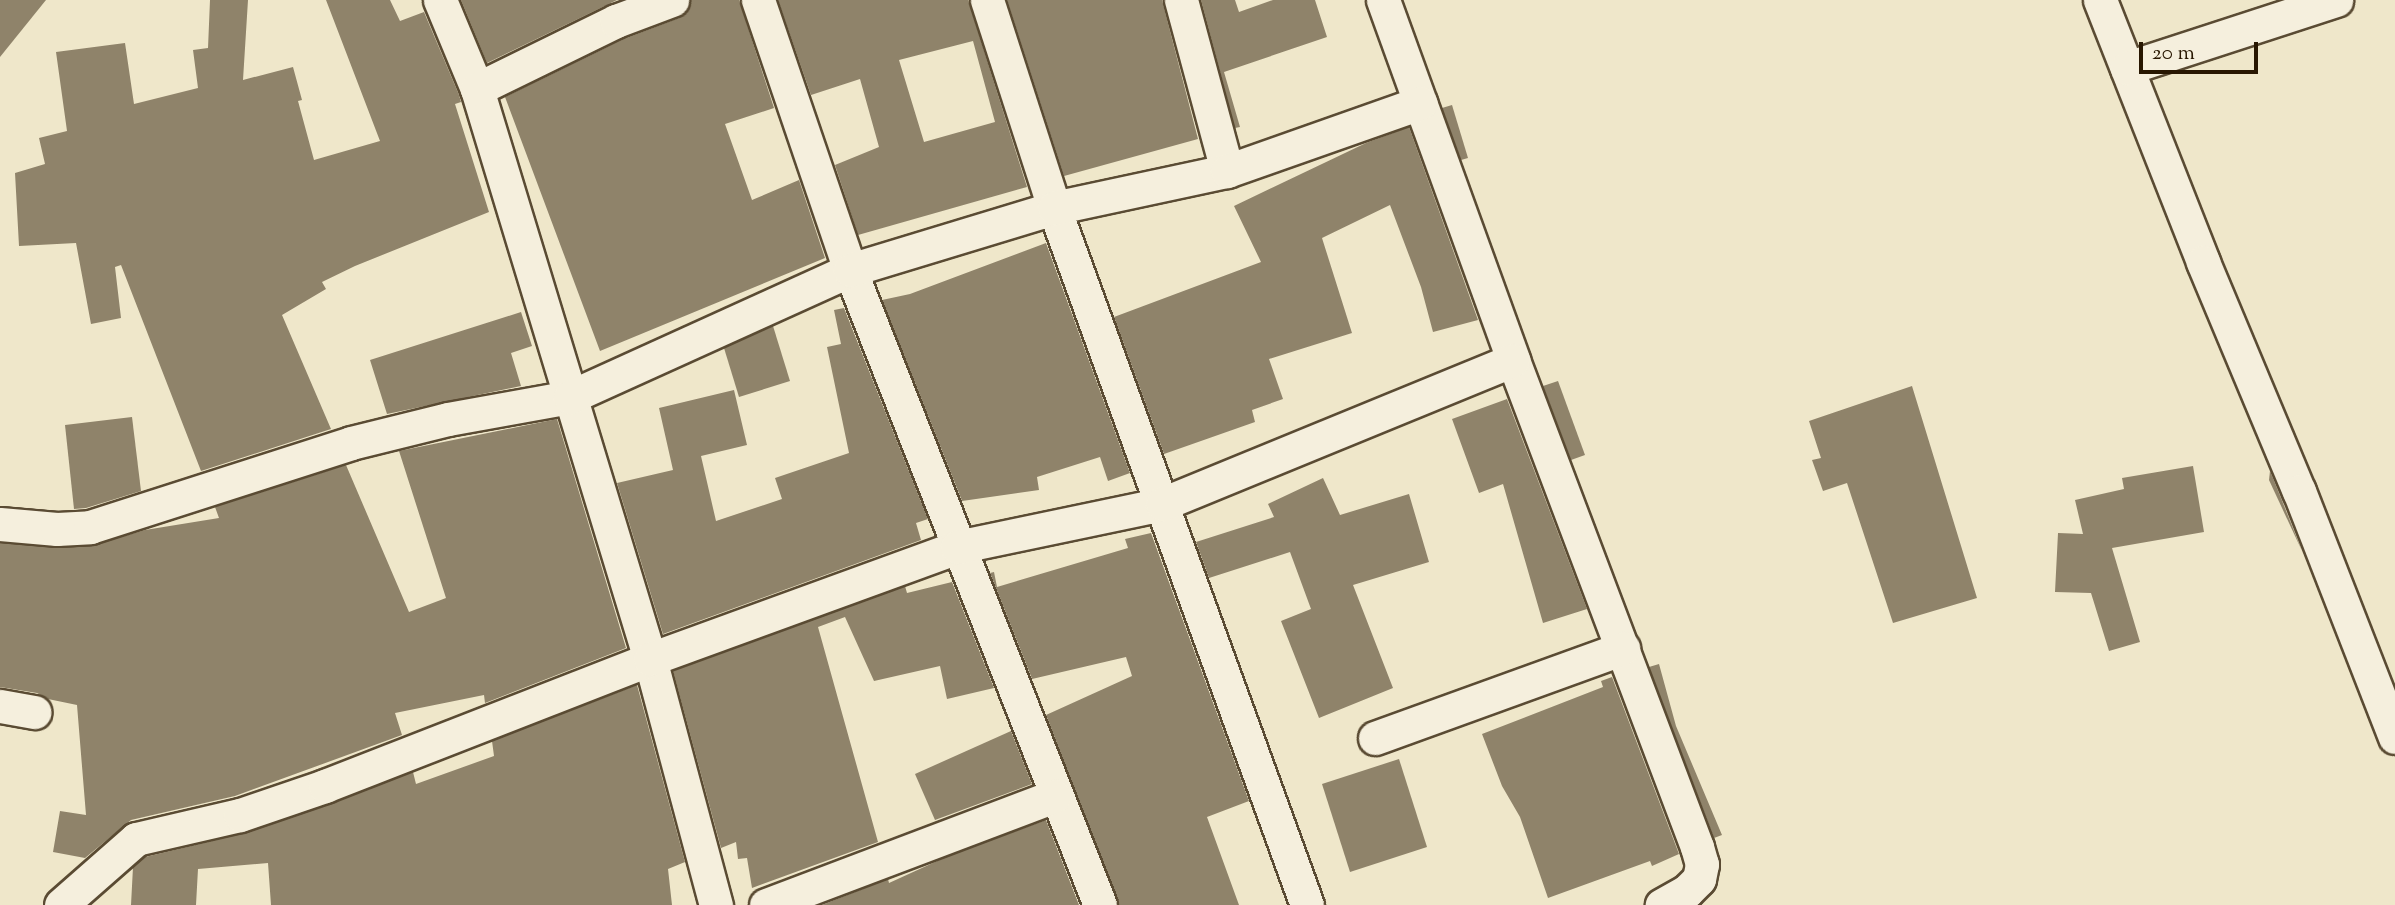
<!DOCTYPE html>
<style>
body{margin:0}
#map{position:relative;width:2395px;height:905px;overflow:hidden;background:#efe7ca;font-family:"Sorts Mill Goudy",serif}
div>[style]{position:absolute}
.building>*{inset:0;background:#8f836a}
.roads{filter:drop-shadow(2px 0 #5a4b33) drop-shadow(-2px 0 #5a4b33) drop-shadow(0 2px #5a4b33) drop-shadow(0 -2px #5a4b33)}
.minor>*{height:33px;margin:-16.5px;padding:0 16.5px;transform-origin:16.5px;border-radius:16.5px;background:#f5efdd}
span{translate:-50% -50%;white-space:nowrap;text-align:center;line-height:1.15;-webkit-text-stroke:5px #f5efdd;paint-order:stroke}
.scale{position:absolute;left:2139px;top:42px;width:119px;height:32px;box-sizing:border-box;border:4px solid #281701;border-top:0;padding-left:9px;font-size:21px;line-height:24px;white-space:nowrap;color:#281701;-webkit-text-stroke:5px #f5efdd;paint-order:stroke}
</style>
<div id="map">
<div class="building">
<div style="clip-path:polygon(0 0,46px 0,0 57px)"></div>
<div style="clip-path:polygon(210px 0,248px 0,243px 80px,293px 67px,302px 100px,298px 101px,314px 160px,380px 141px,326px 0,390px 0,400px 21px,424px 12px,459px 95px,461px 102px,455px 104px,489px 212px,355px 266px,322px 282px,326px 289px,282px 315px,331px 429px,201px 471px,121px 265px,115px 267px,121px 318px,91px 324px,76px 243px,19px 246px,15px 173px,45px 164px,39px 138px,67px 131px,56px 52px,125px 43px,134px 104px,198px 88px,193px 50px,208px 48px)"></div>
<div style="clip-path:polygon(461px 0,617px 0,487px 63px)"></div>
<div style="clip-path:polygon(691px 0,739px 0,774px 108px,725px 124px,752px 200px,799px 180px,825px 258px,600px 351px,505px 97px,624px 39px,679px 18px,687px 12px)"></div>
<div style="clip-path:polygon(evenodd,778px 0,968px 0,1027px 187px,858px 235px,835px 165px,879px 147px,860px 79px,811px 95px,778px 0,973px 41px,995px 122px,924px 142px,899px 60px,973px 41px)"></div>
<div style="clip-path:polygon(1007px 0,1162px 0,1198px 139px,1064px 176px)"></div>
<div style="clip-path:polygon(1201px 0,1235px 0,1239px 12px,1273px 0,1315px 0,1327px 37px,1224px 72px,1240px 127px,1235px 128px)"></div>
<div style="clip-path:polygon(1452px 105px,1468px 158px,1461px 160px,1442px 108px)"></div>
<div style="clip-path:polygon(1409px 127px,1478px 320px,1433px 332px,1421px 287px,1390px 205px,1322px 238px,1352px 333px,1269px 359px,1283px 399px,1252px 410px,1255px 422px,1164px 454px,1114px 317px,1261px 262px,1234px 206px,1366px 143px)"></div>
<div style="clip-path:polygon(1046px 243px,1130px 473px,1108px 481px,1100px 457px,1037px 477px,1039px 490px,962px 501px,882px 300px,910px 294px)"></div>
<div style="clip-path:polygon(844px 308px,928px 519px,916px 523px,921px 540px,663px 634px,617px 483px,673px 470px,659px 408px,734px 390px,747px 445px,701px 456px,716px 521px,782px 499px,775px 478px,849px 453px,827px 347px,841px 344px,834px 310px)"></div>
<div style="clip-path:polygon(521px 312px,532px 346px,511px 353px,521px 386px,387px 414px,370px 360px)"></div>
<div style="clip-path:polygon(773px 326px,790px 381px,739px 397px,724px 348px)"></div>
<div style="clip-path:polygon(1558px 381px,1585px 455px,1571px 460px,1543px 386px)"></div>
<div style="clip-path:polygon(1912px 386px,1977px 598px,1893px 623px,1847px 483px,1823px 491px,1812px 460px,1821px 458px,1809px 421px)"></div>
<div style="clip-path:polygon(1507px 399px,1587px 609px,1543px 623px,1503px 484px,1479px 493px,1452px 419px)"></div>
<div style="clip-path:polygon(132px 417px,141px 491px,86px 508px,74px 509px,65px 425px)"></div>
<div style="clip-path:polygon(557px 419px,626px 648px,485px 703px,484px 695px,395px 713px,402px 735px,235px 796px,131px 820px,85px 858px,53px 852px,60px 811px,86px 815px,77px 705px,48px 699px,37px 693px,0 687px,0 543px,56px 548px,91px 546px,145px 530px,219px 518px,215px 507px,346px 465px,409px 612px,446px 598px,399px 451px)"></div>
<div style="clip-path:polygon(2193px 466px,2204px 532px,2112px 548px,2140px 642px,2109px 651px,2091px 593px,2055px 592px,2058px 533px,2083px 534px,2075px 500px,2124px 489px,2122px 478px)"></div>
<div style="clip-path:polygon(2270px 471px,2281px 498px,2302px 551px,2269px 480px)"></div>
<div style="clip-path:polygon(1323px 478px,1340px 515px,1409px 494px,1429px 562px,1353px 585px,1393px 688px,1319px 718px,1281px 621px,1311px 609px,1290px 552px,1209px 578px,1196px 542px,1274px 517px,1268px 504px)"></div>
<div style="clip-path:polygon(1151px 533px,1249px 801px,1207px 817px,1239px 905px,1119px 905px,1046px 715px,1132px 676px,1126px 657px,1032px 679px,990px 573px,994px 572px,997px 587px,1128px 548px,1125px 539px)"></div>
<div style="clip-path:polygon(952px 582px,994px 688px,947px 699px,940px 666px,874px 681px,845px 617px,818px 627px,878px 842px,752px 888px,747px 858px,738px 859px,736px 842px,721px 848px,673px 671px,905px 586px,907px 593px)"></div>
<div style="clip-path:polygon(1659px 664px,1676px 726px,1722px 835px,1714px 838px,1649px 667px)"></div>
<div style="clip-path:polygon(1612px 677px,1679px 854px,1652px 866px,1650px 861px,1548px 898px,1520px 817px,1502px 786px,1482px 734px,1603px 687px,1601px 681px)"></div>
<div style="clip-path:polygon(637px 685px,685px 862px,668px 869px,672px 905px,271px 905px,268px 863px,198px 869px,196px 905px,131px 905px,133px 867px,145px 857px,246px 833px,413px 772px,416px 784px,494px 756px,492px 741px)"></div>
<div style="clip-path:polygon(1011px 731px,1032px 784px,935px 820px,915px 774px)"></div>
<div style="clip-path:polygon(1399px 759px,1427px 847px,1350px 872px,1322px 784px)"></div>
<div style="clip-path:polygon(1046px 820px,1079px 905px,822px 905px,888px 879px,889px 883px,946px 857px)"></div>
</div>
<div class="roads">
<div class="minor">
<div style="left:440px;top:0;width:96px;rotate:67.4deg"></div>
<div style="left:477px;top:89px;width:596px;rotate:73.12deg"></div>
<div style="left:650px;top:659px;width:255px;rotate:75deg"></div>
<div style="left:758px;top:0;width:285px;rotate:71.2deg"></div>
<div style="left:850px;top:270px;width:682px;rotate:68.51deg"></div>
<div style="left:987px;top:0;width:219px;rotate:72.1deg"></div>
<div style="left:1054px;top:208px;width:741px;rotate:70.05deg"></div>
<div style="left:1181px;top:0;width:177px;rotate:74.9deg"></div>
<div style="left:1383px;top:0;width:383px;rotate:70.1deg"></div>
<div style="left:1513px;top:360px;width:521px;rotate:69.3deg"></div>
<div style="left:1697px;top:847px;width:18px;rotate:74deg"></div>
<div style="left:1702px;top:864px;width:15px;rotate:101deg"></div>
<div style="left:1699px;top:879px;width:17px;rotate:135deg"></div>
<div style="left:1687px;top:891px;width:29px;rotate:151deg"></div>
<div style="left:2100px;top:0;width:282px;rotate:68.5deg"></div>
<div style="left:2203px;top:262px;width:248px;rotate:67.3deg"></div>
<div style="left:2299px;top:491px;width:264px;rotate:68.7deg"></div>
<div style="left:2127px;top:68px;width:220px;rotate:-18deg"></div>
<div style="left:477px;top:89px;width:155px;rotate:-26.1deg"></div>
<div style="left:616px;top:21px;width:60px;rotate:-20.6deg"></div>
<div style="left:0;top:524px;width:57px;rotate:5deg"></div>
<div style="left:57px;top:529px;width:33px;rotate:-3deg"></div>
<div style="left:90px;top:527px;width:274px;rotate:-17.8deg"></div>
<div style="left:351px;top:443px;width:100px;rotate:-13.9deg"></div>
<div style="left:448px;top:419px;width:124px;rotate:-10.2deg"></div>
<div style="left:570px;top:397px;width:307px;rotate:-24.4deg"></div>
<div style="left:850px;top:270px;width:213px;rotate:-16.9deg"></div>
<div style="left:1054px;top:208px;width:177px;rotate:-12.1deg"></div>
<div style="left:1227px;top:171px;width:205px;rotate:-19.4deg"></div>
<div style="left:0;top:706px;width:35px;rotate:10deg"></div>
<div style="left:1375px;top:738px;width:264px;rotate:-19.9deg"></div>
<div style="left:61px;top:905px;width:100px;rotate:-41.3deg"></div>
<div style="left:136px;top:839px;width:107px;rotate:-13deg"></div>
<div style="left:240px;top:815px;width:90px;rotate:-18.8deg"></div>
<div style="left:325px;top:786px;width:349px;rotate:-21.3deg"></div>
<div style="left:650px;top:659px;width:327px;rotate:-20deg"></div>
<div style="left:957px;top:547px;width:209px;rotate:-11.8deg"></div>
<div style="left:1162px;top:504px;width:379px;rotate:-22.3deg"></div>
<div style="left:766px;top:905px;width:308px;rotate:-20.7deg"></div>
</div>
</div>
<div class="scale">20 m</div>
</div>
